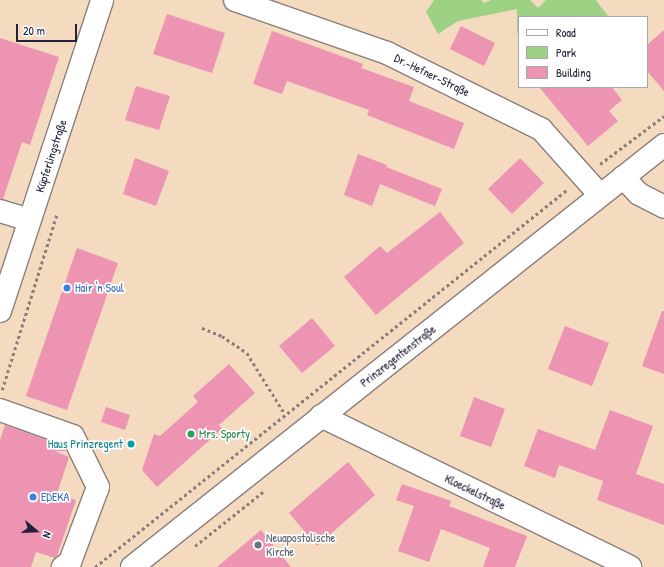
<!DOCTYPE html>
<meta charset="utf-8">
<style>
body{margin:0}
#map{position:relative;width:664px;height:567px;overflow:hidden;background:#f4dabe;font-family:"Patrick Hand",sans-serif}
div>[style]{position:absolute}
.green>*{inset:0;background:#9dd284}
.building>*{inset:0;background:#ec94b1}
.path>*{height:2.5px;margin-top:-1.25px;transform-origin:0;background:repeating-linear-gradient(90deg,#8b7e7c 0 3px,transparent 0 6px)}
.roads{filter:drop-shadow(1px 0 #8b7e7c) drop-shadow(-1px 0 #8b7e7c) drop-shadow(0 1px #8b7e7c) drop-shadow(0 -1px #8b7e7c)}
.minor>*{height:22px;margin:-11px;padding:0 11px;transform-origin:11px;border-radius:11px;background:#fff}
.major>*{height:22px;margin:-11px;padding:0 11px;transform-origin:11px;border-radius:11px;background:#fff}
.dots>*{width:11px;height:11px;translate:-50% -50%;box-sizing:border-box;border:2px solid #fff;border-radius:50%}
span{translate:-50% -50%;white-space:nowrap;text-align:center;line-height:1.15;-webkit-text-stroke:3.5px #fff;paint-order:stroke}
.street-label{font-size:12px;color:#22223b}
.shop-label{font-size:12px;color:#366cbe}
.left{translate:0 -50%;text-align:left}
.leisure-label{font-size:12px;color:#27864d}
.culture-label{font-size:12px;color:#0d838f}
.right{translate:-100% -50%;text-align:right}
.worship-label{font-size:12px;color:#5b616d}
.legend{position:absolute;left:518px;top:16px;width:130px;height:72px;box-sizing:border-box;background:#fff;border:1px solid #a7a7b1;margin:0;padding:5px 7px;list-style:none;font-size:12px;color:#22223b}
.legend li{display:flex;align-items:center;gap:8px;height:20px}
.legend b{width:20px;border:1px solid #a7a7b1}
.north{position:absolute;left:16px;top:511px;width:40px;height:40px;-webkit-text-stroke:3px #fff;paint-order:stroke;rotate:109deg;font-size:11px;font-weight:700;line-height:16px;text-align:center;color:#22223b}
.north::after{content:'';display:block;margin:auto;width:14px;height:18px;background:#22223b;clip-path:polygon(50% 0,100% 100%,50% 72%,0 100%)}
.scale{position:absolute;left:16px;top:24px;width:61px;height:18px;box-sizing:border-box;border:2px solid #22223b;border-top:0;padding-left:5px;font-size:12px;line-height:14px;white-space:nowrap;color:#22223b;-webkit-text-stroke:3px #fff;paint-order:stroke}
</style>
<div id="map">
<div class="green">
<div style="clip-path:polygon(434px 0,481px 0,484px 3px,491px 0,530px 0,538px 8px,546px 0,596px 0,608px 16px,519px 17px,519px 34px,517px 33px,517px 9px,458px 21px,438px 34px,426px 12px)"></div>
</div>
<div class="building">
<div style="clip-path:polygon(167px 14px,225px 33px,212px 73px,153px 54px)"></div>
<div style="clip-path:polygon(461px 26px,495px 43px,484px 66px,450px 49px)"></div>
<div style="clip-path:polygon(664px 30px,664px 91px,647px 71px,647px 45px)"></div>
<div style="clip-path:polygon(272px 31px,363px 64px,361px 68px,414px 87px,409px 101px,464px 123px,454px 149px,367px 115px,369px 110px,287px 81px,282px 94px,253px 84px)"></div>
<div style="clip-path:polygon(0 38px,59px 57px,30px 145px,22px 142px,3px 199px,0 199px)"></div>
<div style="clip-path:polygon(136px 86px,170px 96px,159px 130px,125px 120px)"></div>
<div style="clip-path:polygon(539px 87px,612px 87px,622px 100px,609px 111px,618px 121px,588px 146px)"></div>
<div style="clip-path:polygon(358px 154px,387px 165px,386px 167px,442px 189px,435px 206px,380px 184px,372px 206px,344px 195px)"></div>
<div style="clip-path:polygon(135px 158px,169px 171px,156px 206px,123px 194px)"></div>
<div style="clip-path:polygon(520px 158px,544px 183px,512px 214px,488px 189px)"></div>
<div style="clip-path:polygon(440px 212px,464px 243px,376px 315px,344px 277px,380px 246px,387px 253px)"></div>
<div style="clip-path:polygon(77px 248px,118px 263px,67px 410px,26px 396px)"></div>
<div style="clip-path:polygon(662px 311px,664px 311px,664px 374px,642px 366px)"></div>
<div style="clip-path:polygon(312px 318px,335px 346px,302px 373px,279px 346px)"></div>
<div style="clip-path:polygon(565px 326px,609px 343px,592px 386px,548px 369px)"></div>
<div style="clip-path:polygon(229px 364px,255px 393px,219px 425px,222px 429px,157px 487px,142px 470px,154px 434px,160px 436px,198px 402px,193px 396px)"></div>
<div style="clip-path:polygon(474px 397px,505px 409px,491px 447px,460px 436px)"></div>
<div style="clip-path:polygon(106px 407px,130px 415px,125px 430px,101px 422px)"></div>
<div style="clip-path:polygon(610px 410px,653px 426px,636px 474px,664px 484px,664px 525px,597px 500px,603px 481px,559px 465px,555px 478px,524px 466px,538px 429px,595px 450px)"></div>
<div style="clip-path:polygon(5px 425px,64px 446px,66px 451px,55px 451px,69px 457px,57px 494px,76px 500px,57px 556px,55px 558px,36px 552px,31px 567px,0 567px,0 440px)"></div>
<div style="clip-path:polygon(348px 462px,375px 495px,317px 546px,289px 513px)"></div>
<div style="clip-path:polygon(402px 484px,451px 501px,449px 506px,527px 536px,515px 567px,483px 567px,490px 548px,441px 529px,429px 562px,398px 551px,414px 506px,396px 500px)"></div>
<div style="clip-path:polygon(261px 530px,291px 567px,217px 567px)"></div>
</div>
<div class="path">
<div style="left:600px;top:164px;width:80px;rotate:-36.9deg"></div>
<div style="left:202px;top:328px;width:22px;rotate:22deg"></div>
<div style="left:222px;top:336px;width:30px;rotate:34deg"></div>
<div style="left:247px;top:353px;width:72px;rotate:58.1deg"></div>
<div style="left:2px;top:390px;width:185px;rotate:-72.7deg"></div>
<div style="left:195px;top:546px;width:87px;rotate:-38.5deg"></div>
<div style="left:95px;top:567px;width:605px;rotate:-38.63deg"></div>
</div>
<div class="roads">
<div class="minor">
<div style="left:235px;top:0;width:161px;rotate:19.2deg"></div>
<div style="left:387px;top:53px;width:172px;rotate:26.3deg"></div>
<div style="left:541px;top:129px;width:89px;rotate:48.2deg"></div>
<div style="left:623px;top:177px;width:23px;rotate:47deg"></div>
<div style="left:639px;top:194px;width:28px;rotate:27deg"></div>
<div style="left:0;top:211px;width:31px;rotate:17deg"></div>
<div style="left:0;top:311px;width:327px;rotate:-71.8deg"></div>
<div style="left:0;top:410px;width:77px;rotate:19.6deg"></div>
<div style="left:73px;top:436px;width:57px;rotate:63.9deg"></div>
<div style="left:98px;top:487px;width:80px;rotate:110.5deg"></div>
<div style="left:70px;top:562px;width:9px;rotate:144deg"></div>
<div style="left:321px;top:416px;width:344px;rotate:26deg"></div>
</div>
<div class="major">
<div style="left:132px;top:567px;width:679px;rotate:-38.42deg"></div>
</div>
</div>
<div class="dots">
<div style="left:67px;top:288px;background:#3f7fe0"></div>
<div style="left:191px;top:434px;background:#2e9e5b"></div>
<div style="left:131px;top:444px;background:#0f9aa8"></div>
<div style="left:33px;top:497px;background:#3f7fe0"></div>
<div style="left:258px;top:545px;background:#6b7280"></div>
</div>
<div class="street-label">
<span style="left:432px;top:75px;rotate:26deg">Dr.-Hefner-Straße</span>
<span style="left:51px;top:156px;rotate:-72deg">Küpferlingstraße</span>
<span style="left:398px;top:356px;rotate:-38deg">Prinzregentenstraße</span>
<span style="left:475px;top:492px;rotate:26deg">Kloeckelstraße</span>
</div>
<div class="shop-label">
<span class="left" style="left:75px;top:288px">Hair 'n Soul</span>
<span class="left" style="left:41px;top:497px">EDEKA</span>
</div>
<div class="leisure-label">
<span class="left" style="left:199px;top:434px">Mrs. Sporty</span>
</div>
<div class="culture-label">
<span class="right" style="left:123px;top:444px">Haus Prinzregent</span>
</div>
<div class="worship-label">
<span class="left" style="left:266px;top:545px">Neuapostolische<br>Kirche</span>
</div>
<ul class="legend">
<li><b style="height:5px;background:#fff"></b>Road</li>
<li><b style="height:11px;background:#9dd284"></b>Park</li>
<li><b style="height:11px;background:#ec94b1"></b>Building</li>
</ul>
<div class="north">N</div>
<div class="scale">20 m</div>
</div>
